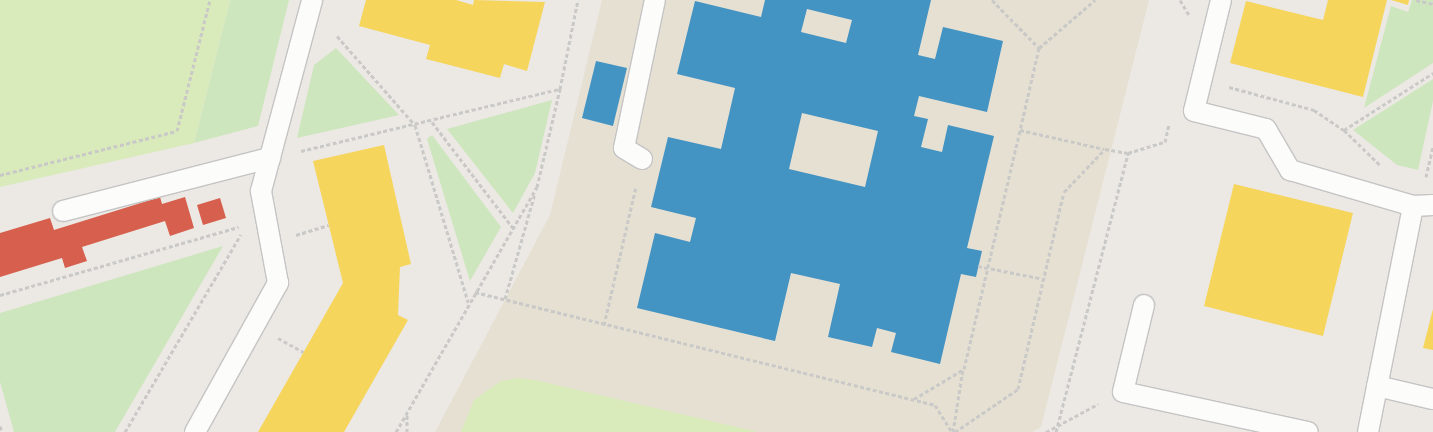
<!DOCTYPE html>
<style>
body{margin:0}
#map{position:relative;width:1433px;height:432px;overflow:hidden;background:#ece8e4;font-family:"Open Sans",sans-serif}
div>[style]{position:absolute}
.education>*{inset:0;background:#e6e0d3}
.green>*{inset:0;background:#cee6be}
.pitch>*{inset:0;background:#d9eabb}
.homes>*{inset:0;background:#f6d55c}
.shops>*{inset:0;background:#d6604d}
.schools>*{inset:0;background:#4393c3}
.path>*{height:3px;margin-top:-1.5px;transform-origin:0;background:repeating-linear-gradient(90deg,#c9c9c8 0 4px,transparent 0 6.5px)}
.roads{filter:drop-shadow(1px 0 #c5c4c5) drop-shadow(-1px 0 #c5c4c5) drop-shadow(0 1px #c5c4c5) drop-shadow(0 -1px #c5c4c5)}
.service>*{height:20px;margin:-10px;padding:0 10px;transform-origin:10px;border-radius:10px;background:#fcfcfb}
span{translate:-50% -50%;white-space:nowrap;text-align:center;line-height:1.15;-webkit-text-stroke:5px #fff;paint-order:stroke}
</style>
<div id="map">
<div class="education">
<div style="clip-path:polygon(602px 0,1149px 0,1041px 427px,1032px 432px,435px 432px,550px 215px)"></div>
</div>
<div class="green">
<div style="clip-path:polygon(230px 0,289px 0,258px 126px,194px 143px)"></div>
<div style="clip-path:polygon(1412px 0,1433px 0,1433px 63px,1364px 108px,1391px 6px,1408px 12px)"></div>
<div style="clip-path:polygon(336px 48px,399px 115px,297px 138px,314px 65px)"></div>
<div style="clip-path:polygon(1433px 79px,1433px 101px,1418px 170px,1397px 165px,1353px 130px)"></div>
<div style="clip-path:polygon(552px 100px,535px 173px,513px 213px,447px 129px)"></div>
<div style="clip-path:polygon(432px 135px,501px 227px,470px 281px,427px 139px)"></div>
<div style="clip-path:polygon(223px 246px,115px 432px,14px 432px,0 382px,0 313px)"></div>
</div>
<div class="pitch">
<div style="clip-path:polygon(0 0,230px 0,194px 143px,0 187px)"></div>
<div style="clip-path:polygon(518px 378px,535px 380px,758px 432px,461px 432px,474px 400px,501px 381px)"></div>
</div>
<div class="homes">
<div style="clip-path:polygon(366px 0,456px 0,473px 5px,474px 0,545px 2px,527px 71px,504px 64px,500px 78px,426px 59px,430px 45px,359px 26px)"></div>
<div style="clip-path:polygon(1328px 0,1387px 0,1363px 97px,1230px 63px,1246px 1px,1323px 20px)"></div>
<div style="clip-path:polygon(1391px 0,1409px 0,1408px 5px)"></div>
<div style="clip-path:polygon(384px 145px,411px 264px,400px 267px,398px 315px,408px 320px,344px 432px,258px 432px,343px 283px,313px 161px)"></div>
<div style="clip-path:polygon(1234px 184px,1353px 213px,1323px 336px,1204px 306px)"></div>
<div style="clip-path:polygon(1433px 309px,1433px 350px,1423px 348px)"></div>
</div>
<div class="shops">
<div style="clip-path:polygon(160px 197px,162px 204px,185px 197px,194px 228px,170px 236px,165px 221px,82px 247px,87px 261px,65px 268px,62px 258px,0 277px,0 233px,50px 218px,54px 230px)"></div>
<div style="clip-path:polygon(220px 198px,226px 218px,203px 225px,197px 205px)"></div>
</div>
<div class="schools">
<div style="clip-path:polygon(evenodd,765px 0,931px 0,918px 55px,935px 59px,943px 27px,1003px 41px,987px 112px,919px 96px,914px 116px,928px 119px,921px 147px,942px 152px,948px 125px,994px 136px,967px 248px,982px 251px,976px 277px,961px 274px,940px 364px,891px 352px,896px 333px,877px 328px,872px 347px,828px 337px,840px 284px,791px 273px,775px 341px,637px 308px,655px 233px,690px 242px,696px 218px,651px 207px,668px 137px,721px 149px,735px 88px,677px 74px,695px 1px,761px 17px,765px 0,807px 9px,852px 20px,846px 43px,801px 32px,807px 9px,765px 0,802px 113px,878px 131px,865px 187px,789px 169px,802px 113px)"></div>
<div style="clip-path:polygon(596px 61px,627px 68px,613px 126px,582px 118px)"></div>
</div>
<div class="path">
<div style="left:992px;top:0;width:67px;rotate:45.6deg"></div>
<div style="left:1039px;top:48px;width:84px;rotate:103deg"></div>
<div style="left:1020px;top:130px;width:86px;rotate:12.7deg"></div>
<div style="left:1180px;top:0;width:17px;rotate:59deg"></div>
<div style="left:1416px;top:0;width:17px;rotate:13deg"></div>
<div style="left:337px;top:36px;width:118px;rotate:48.8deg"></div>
<div style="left:415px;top:125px;width:185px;rotate:73.3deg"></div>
<div style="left:1039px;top:48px;width:74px;rotate:-40.6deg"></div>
<div style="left:1229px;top:87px;width:88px;rotate:15.1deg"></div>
<div style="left:1314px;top:110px;width:36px;rotate:34deg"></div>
<div style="left:1344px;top:130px;width:52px;rotate:44.2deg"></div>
<div style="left:432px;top:122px;width:133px;rotate:52.6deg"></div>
<div style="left:1344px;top:130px;width:106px;rotate:-32.6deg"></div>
<div style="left:301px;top:151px;width:266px;rotate:-13.5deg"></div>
<div style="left:560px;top:89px;width:91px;rotate:-78.6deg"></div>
<div style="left:0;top:175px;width:182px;rotate:-14deg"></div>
<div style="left:177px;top:131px;width:135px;rotate:-75.9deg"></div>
<div style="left:1426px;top:177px;width:32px;rotate:-77deg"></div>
<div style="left:296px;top:235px;width:34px;rotate:-17deg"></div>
<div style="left:978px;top:266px;width:67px;rotate:11.1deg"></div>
<div style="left:475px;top:292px;width:474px;rotate:13.8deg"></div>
<div style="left:935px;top:405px;width:32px;rotate:58deg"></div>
<div style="left:0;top:295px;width:248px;rotate:-15.9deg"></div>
<div style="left:505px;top:299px;width:110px;rotate:-74.2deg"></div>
<div style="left:604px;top:325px;width:143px;rotate:-77deg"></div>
<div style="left:278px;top:338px;width:29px;rotate:29deg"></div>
<div style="left:914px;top:399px;width:58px;rotate:-31deg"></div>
<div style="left:964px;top:369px;width:245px;rotate:-76.8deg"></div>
<div style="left:407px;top:415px;width:17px;rotate:90deg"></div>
<div style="left:0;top:426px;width:6px;rotate:72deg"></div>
<div style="left:125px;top:432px;width:229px;rotate:-59.6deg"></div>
<div style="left:396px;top:432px;width:283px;rotate:-60.1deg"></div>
<div style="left:537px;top:187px;width:101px;rotate:-76.8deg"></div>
<div style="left:953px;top:432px;width:64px;rotate:-81deg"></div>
<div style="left:955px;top:432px;width:76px;rotate:-34.3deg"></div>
<div style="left:1018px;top:389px;width:202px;rotate:-76.9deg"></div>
<div style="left:1064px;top:192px;width:59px;rotate:-46.4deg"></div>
<div style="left:1105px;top:149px;width:23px;rotate:10deg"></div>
<div style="left:1046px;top:432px;width:59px;rotate:-28.3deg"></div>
<div style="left:1056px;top:432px;width:288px;rotate:-75.5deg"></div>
<div style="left:1128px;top:153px;width:39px;rotate:-17deg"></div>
<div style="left:1165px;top:142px;width:17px;rotate:-77deg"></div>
</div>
<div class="roads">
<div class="service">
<div style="left:1221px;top:0;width:114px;rotate:103.7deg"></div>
<div style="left:1194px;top:111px;width:74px;rotate:14deg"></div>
<div style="left:1266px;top:129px;width:48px;rotate:59.7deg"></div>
<div style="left:1290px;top:170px;width:128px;rotate:16.3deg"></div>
<div style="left:1413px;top:206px;width:20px;rotate:-3deg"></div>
<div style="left:642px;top:159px;width:21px;rotate:-149deg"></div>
<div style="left:624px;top:148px;width:151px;rotate:-78.2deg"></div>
<div style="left:63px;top:211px;width:214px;rotate:-14.4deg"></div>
<div style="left:1144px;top:305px;width:89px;rotate:103.6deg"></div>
<div style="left:1123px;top:392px;width:189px;rotate:12.2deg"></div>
<div style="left:1377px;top:386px;width:57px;rotate:13.1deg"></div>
<div style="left:195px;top:432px;width:171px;rotate:-60.9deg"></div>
<div style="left:278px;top:283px;width:94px;rotate:-100.5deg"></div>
<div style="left:261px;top:191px;width:198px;rotate:-75deg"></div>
<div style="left:1368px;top:432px;width:230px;rotate:-78.7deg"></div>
</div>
</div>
</div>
